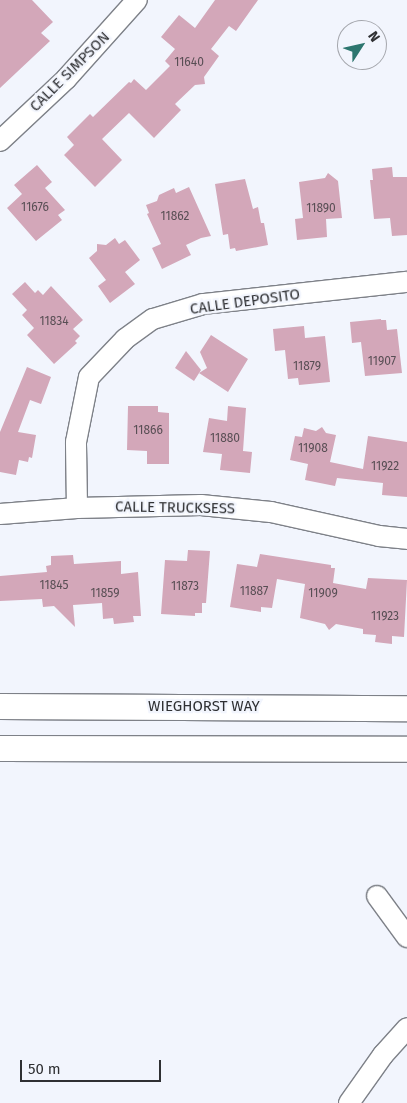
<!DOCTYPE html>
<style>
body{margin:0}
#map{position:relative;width:407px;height:1103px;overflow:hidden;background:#f2f5fd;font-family:"Fira Sans",sans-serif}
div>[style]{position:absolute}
.building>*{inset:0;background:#d3a7b9}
.roads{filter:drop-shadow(1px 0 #7e8188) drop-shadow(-1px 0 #7e8188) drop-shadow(0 1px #7e8188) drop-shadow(0 -1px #7e8188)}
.minor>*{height:20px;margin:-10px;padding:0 10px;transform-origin:10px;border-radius:10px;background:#fff}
.tertiary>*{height:25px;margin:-12.5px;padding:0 12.5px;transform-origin:12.5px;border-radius:12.5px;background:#fff}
span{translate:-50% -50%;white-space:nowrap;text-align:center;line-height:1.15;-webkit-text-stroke:4.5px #f2f5fd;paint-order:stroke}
.number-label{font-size:12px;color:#584e54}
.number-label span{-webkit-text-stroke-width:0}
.street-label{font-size:15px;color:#2f3033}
.north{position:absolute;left:337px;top:20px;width:50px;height:50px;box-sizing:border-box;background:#f2f5fd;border:1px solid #a4a6ac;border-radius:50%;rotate:55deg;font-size:14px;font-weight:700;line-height:20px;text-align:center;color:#2f3033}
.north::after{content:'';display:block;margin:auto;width:18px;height:22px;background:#2d766f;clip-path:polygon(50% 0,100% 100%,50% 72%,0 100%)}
.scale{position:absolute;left:20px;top:1060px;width:141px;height:22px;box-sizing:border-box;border:2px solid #2f3033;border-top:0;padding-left:6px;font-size:15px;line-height:18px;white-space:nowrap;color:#2f3033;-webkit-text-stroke:4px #f2f5fd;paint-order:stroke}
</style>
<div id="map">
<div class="building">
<div style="clip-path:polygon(0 0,32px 0,53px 22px,41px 33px,50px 41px,0 88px)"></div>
<div style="clip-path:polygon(215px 0,258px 0,236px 31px,229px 26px,211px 49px,219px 56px,204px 77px,205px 84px,195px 85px,175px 104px,181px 110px,154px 138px,129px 113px,102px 139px,122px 160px,95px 187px,64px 155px,74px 145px,67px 137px,90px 114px,93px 117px,129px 82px,131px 83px,134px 79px,146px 90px,170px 66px,165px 61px,175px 49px,161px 37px,179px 15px,195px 28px)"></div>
<div style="clip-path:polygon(37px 165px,52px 182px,45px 188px,65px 210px,58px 215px,62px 220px,36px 241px,7px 208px,22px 194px,14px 185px)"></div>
<div style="clip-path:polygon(392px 167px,393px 177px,407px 177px,407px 235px,392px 236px,390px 218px,374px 219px,370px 180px,373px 180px,372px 169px)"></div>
<div style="clip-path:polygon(328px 173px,338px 181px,342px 218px,326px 219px,327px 237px,297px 240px,295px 219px,303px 218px,299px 182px,325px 178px)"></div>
<div style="clip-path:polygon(245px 179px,253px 209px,258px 207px,261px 223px,264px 223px,268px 245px,236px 251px,235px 248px,230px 249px,228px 234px,223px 235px,215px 184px)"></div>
<div style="clip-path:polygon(189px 187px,211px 236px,201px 238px,186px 245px,191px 255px,162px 269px,152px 248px,161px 244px,147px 214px,149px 213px,146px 205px,157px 201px,159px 195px,174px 188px,176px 193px)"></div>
<div style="clip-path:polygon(115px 238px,119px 244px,125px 240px,140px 260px,125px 272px,135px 284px,110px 303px,98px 286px,106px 280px,89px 258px,97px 251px,97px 244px,106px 245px)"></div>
<div style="clip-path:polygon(25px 282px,35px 293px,38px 290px,43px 295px,51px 286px,83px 320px,73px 329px,80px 336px,75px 341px,77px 343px,54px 364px,27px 335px,34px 328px,22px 315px,27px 310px,12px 294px)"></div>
<div style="clip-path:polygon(381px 319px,381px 320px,386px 320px,387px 330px,397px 329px,402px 373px,365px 376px,361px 342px,352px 343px,350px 322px)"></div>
<div style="clip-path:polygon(304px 326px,305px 338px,325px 336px,330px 382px,299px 385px,298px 378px,288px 379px,285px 350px,275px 351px,273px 329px)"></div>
<div style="clip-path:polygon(211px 335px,248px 359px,228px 392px,199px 373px,207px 368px,200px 352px)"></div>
<div style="clip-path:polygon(186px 351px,201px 370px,194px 381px,175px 368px)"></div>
<div style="clip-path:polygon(27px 367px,51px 377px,41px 404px,30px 400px,18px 432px,36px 435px,32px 458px,29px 457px,28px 462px,19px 460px,16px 475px,0 472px,0 432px)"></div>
<div style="clip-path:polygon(128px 406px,158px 406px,158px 412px,169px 413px,169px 464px,147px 464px,147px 451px,127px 450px)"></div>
<div style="clip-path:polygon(228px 406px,246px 408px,243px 451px,252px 452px,250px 473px,220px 470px,222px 454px,203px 452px,209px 418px,227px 421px)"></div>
<div style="clip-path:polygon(322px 427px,326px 433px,336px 435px,330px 462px,363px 469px,368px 436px,407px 442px,407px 497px,382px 495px,383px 483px,337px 478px,335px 486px,305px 480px,308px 464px,290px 460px,295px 436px,302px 437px,304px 428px,316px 431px)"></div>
<div style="clip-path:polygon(188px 550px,210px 551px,206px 603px,202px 603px,202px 613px,195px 613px,195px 616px,161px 614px,165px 560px,187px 561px)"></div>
<div style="clip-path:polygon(260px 554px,331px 565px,331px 568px,335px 568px,333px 583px,366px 589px,368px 578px,407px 580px,404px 637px,392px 636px,392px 644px,375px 642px,376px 635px,363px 634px,363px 629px,336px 624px,329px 630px,325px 624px,300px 618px,305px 584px,277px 579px,272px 608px,261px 607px,261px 612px,230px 607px,237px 564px,257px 567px)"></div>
<div style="clip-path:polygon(73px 555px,74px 564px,121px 561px,121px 574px,138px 572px,141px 616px,133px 616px,134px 622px,114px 624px,113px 618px,103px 619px,102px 603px,73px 605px,75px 627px,54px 606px,43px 607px,42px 599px,0 601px,0 576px,47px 572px,46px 566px,51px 565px,51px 556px)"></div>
</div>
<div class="roads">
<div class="minor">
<div style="left:0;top:141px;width:91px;rotate:-43.2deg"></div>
<div style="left:66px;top:79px;width:106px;rotate:-48.1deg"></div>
<div style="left:77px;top:508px;width:66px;rotate:-90.9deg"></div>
<div style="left:76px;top:442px;width:66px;rotate:-78.7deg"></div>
<div style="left:89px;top:377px;width:52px;rotate:-46.5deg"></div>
<div style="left:125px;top:339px;width:34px;rotate:-36deg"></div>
<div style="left:153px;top:319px;width:52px;rotate:-16.7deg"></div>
<div style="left:203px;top:304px;width:205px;rotate:-6.2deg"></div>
<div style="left:0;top:514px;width:77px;rotate:-4.5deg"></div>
<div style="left:77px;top:508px;width:124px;rotate:-1.4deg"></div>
<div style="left:201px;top:505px;width:70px;rotate:5.7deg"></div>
<div style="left:271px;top:512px;width:111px;rotate:12.5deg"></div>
<div style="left:379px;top:536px;width:28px;rotate:6deg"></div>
<div style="left:377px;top:896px;width:51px;rotate:53.8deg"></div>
<div style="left:349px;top:1103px;width:59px;rotate:-54.7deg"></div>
<div style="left:383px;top:1055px;width:36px;rotate:-48deg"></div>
</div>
<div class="tertiary">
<div style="left:0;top:706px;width:407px;rotate:0.3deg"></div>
<div style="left:0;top:748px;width:407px;rotate:0.1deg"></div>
</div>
</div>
<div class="number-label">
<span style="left:189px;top:63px">11640</span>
<span style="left:35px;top:208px">11676</span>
<span style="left:321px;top:209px">11890</span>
<span style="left:175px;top:217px">11862</span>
<span style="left:54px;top:322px">11834</span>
<span style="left:382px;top:362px">11907</span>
<span style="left:307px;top:367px">11879</span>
<span style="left:148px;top:431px">11866</span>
<span style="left:225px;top:439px">11880</span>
<span style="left:313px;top:449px">11908</span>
<span style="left:385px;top:467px">11922</span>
<span style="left:54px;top:586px">11845</span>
<span style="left:185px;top:587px">11873</span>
<span style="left:254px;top:592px">11887</span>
<span style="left:105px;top:594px">11859</span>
<span style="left:323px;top:594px">11909</span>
<span style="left:385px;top:617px">11923</span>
</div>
<div class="street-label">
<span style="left:70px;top:72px;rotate:-45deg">CALLE SIMPSON</span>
<span style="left:245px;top:302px;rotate:-8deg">CALLE DEPOSITO</span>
<span style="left:175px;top:508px;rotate:1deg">CALLE TRUCKSESS</span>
<span style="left:204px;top:707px">WIEGHORST WAY</span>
</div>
<div class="north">N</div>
<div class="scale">50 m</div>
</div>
